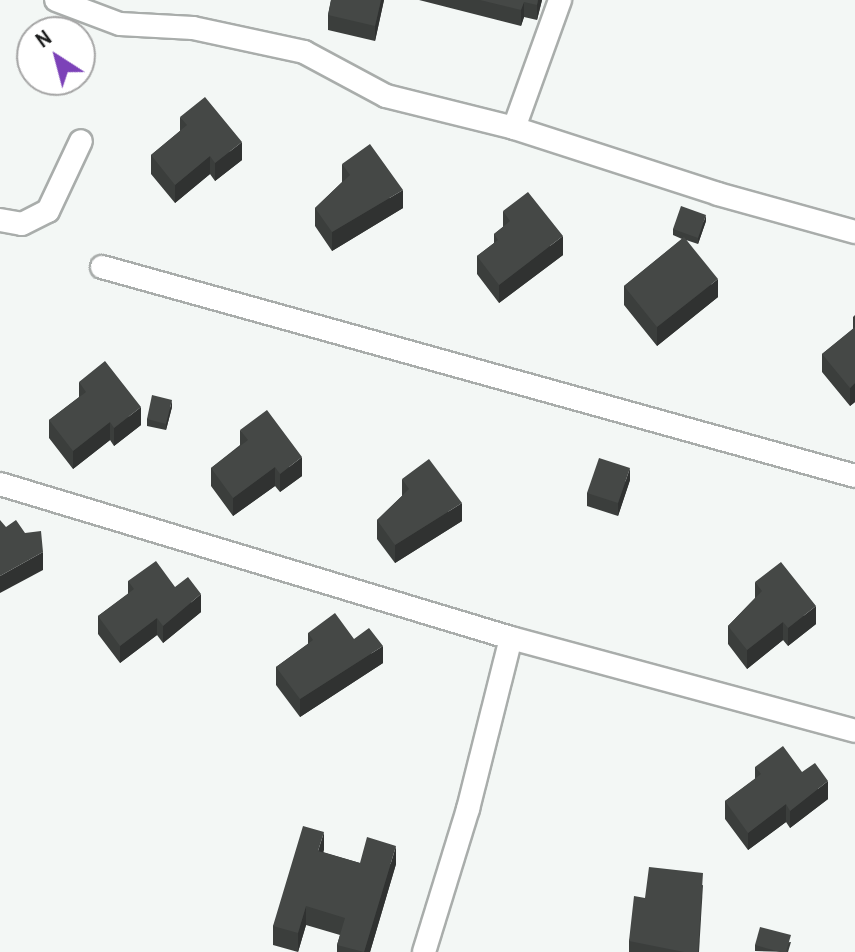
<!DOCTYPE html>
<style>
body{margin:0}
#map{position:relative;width:855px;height:952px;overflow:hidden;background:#f3f7f5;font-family:"Archivo Narrow",sans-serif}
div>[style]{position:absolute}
.roads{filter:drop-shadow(2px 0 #a9adab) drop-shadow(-2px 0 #a9adab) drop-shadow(0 2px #a9adab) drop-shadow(0 -2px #a9adab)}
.minor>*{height:22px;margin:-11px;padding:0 11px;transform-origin:11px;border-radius:11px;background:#fff}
.wall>*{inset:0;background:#3b3e3c}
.shaded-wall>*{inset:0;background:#303231}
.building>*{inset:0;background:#454846}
span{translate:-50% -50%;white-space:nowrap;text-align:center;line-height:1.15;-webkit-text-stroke:8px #fff;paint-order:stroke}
.north{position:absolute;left:16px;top:16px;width:80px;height:80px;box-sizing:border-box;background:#fff;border:2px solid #a5a5a5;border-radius:50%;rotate:324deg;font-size:22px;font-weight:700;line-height:32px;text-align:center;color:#1e1f1f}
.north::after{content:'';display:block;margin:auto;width:28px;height:36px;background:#7c42b8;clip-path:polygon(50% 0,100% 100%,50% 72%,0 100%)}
</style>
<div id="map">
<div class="roads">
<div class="minor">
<div style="left:56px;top:0;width:68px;rotate:20.6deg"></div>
<div style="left:120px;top:24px;width:73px;rotate:3.1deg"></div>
<div style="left:193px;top:28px;width:114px;rotate:12.2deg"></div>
<div style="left:304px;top:52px;width:93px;rotate:28.2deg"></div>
<div style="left:386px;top:96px;width:132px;rotate:14deg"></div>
<div style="left:514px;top:128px;width:214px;rotate:17.9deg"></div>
<div style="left:718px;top:194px;width:142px;rotate:15.5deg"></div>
<div style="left:514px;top:128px;width:136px;rotate:-70.2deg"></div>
<div style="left:0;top:220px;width:22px;rotate:10deg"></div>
<div style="left:22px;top:224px;width:29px;rotate:-27deg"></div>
<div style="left:48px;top:211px;width:77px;rotate:-64.8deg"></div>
<div style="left:102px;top:267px;width:781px;rotate:15.51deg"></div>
<div style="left:0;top:484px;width:534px;rotate:16.77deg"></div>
<div style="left:511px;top:638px;width:356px;rotate:15.1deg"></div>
<div style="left:424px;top:952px;width:150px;rotate:-72.9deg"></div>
<div style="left:468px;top:809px;width:176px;rotate:-75.9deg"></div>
</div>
</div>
<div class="wall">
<div style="clip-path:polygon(331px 0,384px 0,375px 41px,328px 30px,328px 15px)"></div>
<div style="clip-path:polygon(419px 0,542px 0,537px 20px,524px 17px,521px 26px)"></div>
<div style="clip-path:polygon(180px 117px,242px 160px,215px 181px,210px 174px,175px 203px,151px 174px,151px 155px,180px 131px)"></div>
<div style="clip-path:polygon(342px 164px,403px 208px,332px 251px,315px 226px,315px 208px,342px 182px)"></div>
<div style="clip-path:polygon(503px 211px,563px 255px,499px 303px,477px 274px,477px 256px,494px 243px,494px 234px,503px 227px)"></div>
<div style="clip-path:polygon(706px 221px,698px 244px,686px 240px,718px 297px,657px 346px,624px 305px,624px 286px,682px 239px,673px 235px,673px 229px)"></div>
<div style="clip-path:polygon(855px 315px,855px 402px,850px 406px,822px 372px,822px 354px,853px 329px,853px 317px)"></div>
<div style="clip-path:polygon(79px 382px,141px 425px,114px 446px,110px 440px,73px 469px,49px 438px,49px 420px,79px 397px)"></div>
<div style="clip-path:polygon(172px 407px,166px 430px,147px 426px,147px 419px)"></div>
<div style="clip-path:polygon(240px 430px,302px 476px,280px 492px,275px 486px,233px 516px,211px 486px,211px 468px,240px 445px)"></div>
<div style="clip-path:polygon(402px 479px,462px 521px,395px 563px,377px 539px,377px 520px,402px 496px)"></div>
<div style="clip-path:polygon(630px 480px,618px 516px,587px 506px,587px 493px)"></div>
<div style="clip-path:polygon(128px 581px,175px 587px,201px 612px,163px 643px,157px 635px,120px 663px,98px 634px,98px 616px,128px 594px)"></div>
<div style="clip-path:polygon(755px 582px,816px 624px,788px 646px,783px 640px,747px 669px,728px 644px,728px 626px,755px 598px)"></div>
<div style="clip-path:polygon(308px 633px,354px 639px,383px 663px,300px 717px,276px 685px,276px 667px,308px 644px)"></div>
<div style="clip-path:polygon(755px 767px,802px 772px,828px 799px,790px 828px,786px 822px,748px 850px,725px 819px,725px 801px,755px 779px)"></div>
<div style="clip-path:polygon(324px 850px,323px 852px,360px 863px,396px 864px,370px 952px,337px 952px,337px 945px,340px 935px,306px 925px,298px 952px,273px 945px,273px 926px)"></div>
<div style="clip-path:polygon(703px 885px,699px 952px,629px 952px,629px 941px,645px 898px)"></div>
<div style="clip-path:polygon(791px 942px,788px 952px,755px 951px,755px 945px)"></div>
</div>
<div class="shaded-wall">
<div style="clip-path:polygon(381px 0,384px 0,375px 41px,375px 26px)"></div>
<div style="clip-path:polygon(538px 0,542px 0,537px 20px,537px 5px)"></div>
<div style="clip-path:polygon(524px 2px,524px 17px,521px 26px,521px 10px)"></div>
<div style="clip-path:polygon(242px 142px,242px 160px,215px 181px,215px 163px)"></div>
<div style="clip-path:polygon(210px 156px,210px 174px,175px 203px,175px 185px)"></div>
<div style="clip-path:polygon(403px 190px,403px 208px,332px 251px,332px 232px)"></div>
<div style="clip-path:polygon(706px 215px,706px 221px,698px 244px,698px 238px)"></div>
<div style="clip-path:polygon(563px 236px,563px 255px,499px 303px,499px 285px)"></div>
<div style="clip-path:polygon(718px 279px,718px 297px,657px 346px,657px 327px)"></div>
<div style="clip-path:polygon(855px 383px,855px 402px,850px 406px,850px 388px)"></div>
<div style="clip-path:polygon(172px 400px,172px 407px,166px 430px,166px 424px)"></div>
<div style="clip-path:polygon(141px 407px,141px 425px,114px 446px,114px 428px)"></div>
<div style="clip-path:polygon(110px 422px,110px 440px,73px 469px,73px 451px)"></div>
<div style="clip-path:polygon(302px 457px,302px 476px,280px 492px,280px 474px)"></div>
<div style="clip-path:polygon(275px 467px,275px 486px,233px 516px,233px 498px)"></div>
<div style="clip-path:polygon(630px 468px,630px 480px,618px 516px,618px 503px)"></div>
<div style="clip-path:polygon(462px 503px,462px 521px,395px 563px,395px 545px)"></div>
<div style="clip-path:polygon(43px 552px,43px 570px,0 593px,0 576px)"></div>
<div style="clip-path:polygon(201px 594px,201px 612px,163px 643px,163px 626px)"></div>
<div style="clip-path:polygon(816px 606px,816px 624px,788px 646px,788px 628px)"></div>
<div style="clip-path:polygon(157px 618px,157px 635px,120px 663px,120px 646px)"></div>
<div style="clip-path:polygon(783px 622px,783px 640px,747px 669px,747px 650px)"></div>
<div style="clip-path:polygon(383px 646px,383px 663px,300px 717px,300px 699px)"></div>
<div style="clip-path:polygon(828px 781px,828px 799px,790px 828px,790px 811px)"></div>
<div style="clip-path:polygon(786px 804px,786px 822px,748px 850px,748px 833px)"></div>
<div style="clip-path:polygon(324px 832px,324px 850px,318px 869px,318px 851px)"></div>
<div style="clip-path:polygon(396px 846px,396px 864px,370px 952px,364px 952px)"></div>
<div style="clip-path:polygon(306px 906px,306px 925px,298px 952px,298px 933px)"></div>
</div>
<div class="building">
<div style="clip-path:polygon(331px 0,381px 0,375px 26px,328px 15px)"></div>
<div style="clip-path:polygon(480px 0,538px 0,537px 5px,524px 2px,521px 10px)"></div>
<div style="clip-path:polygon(205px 97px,242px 142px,215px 163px,210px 156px,175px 185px,151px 155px,187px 125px,180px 117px)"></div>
<div style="clip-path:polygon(370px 144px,403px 190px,332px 232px,315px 208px,350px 175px,342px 164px)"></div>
<div style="clip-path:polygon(528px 192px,563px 236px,499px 285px,477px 256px,498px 240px,494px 234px,510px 221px,503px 211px)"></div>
<div style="clip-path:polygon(681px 206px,706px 215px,698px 238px,673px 229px)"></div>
<div style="clip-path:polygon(684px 237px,718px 279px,657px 327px,624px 286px)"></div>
<div style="clip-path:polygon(855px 327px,855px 383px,850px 388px,822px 354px)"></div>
<div style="clip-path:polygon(105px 361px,141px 407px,114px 428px,110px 422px,73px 451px,49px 420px,86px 392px,79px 382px)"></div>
<div style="clip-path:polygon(152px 395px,172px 400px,166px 424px,147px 419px)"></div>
<div style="clip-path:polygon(267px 410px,302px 457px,280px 474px,275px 467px,233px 498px,211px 468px,248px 440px,240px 430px)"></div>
<div style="clip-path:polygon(599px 458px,630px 468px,618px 503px,587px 493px)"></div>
<div style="clip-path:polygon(429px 459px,462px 503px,395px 545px,377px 520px,409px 489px,402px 479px)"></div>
<div style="clip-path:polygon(0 520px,6px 527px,16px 520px,25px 533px,41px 531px,43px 552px,0 576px)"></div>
<div style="clip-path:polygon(156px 561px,175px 587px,188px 577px,201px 594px,163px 626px,157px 618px,120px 646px,98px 616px,134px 589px,128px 581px)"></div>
<div style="clip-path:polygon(781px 562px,816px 606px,788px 628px,783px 622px,747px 650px,728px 626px,762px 591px,755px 582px)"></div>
<div style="clip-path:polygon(335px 613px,354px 639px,369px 628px,383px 646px,300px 699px,276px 667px,313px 640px,308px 633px)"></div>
<div style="clip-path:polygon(783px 746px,802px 772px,815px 763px,828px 781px,790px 811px,786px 804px,748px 833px,725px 801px,761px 774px,755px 767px)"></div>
<div style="clip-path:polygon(303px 826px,324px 832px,318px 851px,360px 863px,367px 837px,396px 846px,364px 952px,337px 945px,345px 918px,306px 906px,298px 933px,273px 926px)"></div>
<div style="clip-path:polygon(649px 867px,703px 873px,698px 952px,684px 952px,629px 941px,634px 896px,645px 898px)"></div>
<div style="clip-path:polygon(760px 927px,791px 935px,786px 952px,780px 952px,755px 945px)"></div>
</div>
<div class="north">N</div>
</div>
